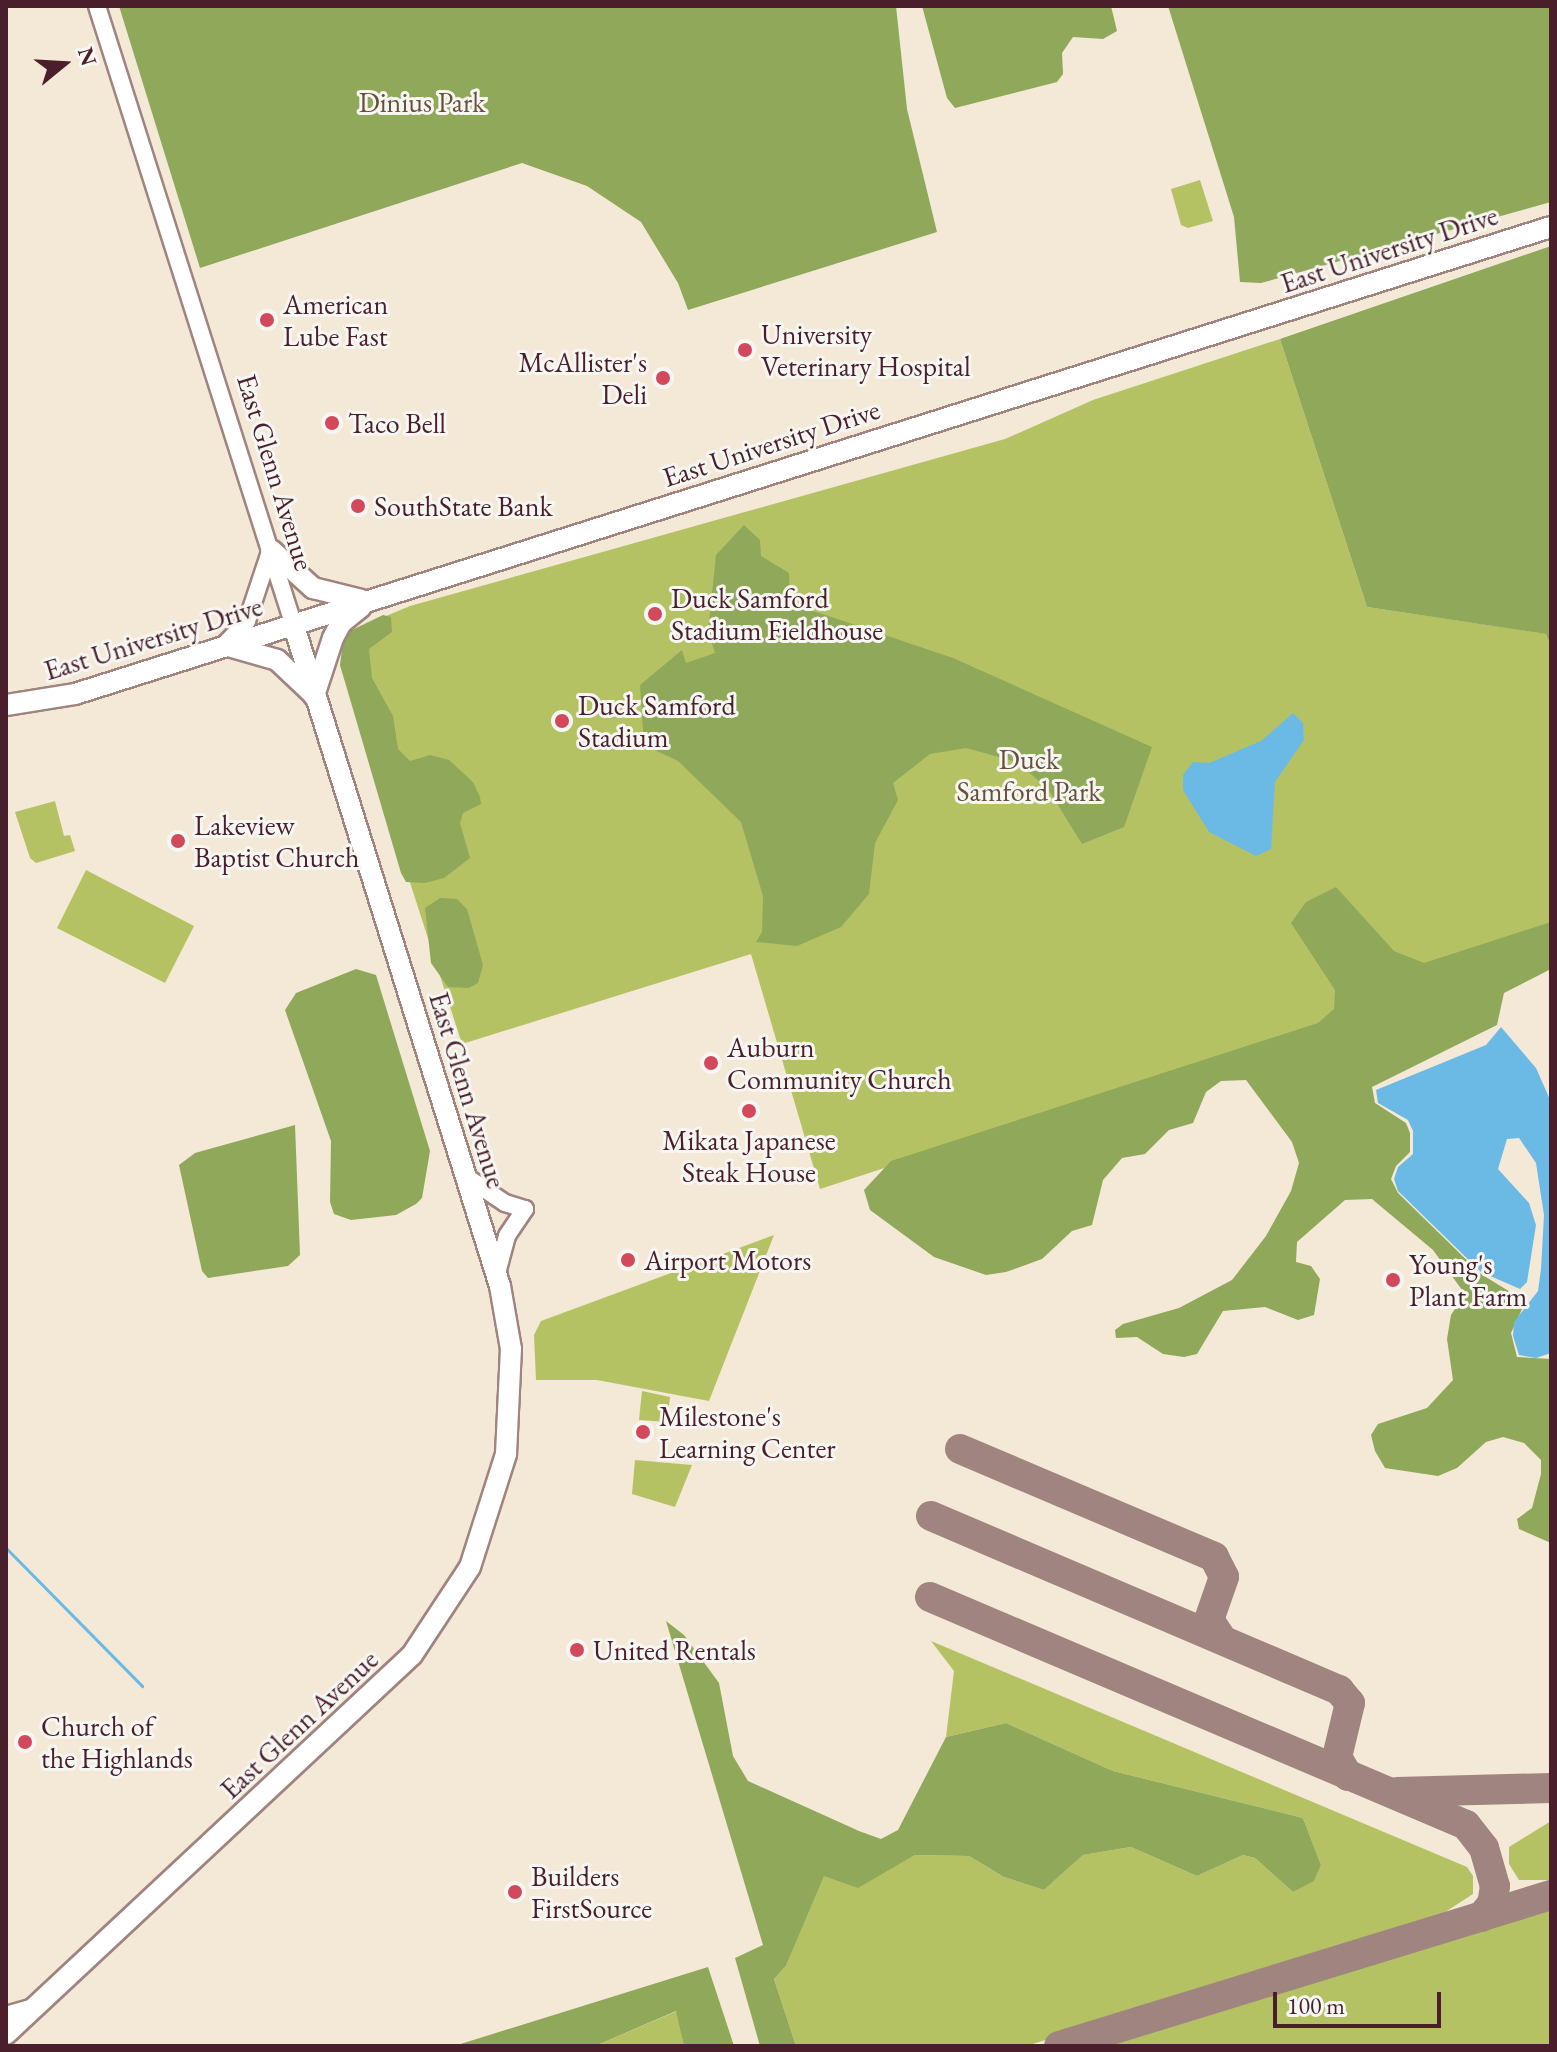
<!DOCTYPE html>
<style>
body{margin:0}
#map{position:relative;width:1557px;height:2052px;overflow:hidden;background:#f4e8d6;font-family:"EB Garamond",serif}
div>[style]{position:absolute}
.green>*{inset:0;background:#b5c264}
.forest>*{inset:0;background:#90a85a}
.water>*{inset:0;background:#6bbae5}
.stream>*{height:3px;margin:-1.5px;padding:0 1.5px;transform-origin:1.5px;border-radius:1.5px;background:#6bbae5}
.taxiway>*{height:30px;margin:-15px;padding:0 15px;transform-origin:15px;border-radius:15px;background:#9f8480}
.roads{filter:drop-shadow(2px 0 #9f8480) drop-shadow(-2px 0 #9f8480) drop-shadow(0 2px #9f8480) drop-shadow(0 -2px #9f8480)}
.minor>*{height:16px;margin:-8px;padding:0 8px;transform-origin:8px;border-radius:8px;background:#fff}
.major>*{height:20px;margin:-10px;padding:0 10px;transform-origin:10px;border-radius:10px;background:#fff}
.dots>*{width:22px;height:22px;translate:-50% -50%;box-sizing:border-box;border:4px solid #f6f6f2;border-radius:50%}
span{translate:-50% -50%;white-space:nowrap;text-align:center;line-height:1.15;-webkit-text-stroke:6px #f6f6f2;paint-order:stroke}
.park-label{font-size:28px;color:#6a503c}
.street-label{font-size:28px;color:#4a1f2b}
.poi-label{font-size:28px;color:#4a1f2b}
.left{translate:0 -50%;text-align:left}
.right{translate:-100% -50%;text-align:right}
.frame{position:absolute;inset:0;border:8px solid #4a1f2b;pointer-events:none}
.north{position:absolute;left:24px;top:24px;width:80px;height:80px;-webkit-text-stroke:6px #f6f6f2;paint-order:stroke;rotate:72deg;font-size:22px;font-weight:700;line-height:32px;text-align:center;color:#4a1f2b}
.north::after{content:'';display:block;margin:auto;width:28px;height:36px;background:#4a1f2b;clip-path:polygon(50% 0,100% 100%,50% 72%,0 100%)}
.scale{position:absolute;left:1273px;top:1992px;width:168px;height:36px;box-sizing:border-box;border:4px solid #4a1f2b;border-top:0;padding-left:10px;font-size:24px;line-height:28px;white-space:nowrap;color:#4a1f2b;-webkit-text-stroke:6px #f6f6f2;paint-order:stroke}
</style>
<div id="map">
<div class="green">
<div style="clip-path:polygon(1200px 180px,1213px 221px,1188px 228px,1181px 225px,1171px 189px)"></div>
<div style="clip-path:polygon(1280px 339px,1367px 607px,1547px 634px,1551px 647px,1551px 951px,820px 1189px,751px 954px,462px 1044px,340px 665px,350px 631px,410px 606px,1005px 439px,1093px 400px)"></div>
<div style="clip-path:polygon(55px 801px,64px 836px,70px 835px,75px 851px,36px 863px,30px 858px,15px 812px)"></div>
<div style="clip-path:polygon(86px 870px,194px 926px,165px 983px,57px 928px)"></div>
<div style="clip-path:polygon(774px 1235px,709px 1401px,597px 1380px,536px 1380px,534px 1335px,541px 1321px)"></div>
<div style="clip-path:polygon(642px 1391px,670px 1397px,667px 1422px,639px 1420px)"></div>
<div style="clip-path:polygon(635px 1460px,692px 1465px,675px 1507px,632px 1494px)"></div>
<div style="clip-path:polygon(931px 1641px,1467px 1867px,1473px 1876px,1473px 1894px,1439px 1916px,1349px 1948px,1026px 2046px,796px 2046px,774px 1979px,786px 1966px,824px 1875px,858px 1887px,915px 1855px,969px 1856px,1004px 1877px,1044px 1890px,1083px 1855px,1131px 1847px,1197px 1876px,1243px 1855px,1255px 1858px,1293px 1892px,1314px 1880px,1321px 1865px,1303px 1818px,1113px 1771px,1006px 1723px,946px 1737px,954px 1671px)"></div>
<div style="clip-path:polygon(1551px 1821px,1551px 1880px,1519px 1880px,1509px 1864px,1509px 1847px)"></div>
<div style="clip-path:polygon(1551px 1908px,1551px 2046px,1087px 2046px,1475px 1927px)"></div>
<div style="clip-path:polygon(677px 2011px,684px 2046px,595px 2046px)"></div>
</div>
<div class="forest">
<div style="clip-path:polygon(119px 6px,896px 6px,907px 109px,937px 232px,688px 310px,678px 283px,641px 222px,587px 186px,522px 163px,200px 268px)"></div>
<div style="clip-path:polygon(922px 6px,1111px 6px,1117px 31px,1103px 39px,1073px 37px,1062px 53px,1063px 74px,1057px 82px,955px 108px,947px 98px)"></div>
<div style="clip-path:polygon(1168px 6px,1551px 6px,1551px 202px,1261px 283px,1240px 282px,1234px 217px)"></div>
<div style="clip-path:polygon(1551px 246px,1551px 646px,1546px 634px,1367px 607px,1280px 339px)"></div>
<div style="clip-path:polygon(744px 525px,760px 540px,761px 556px,789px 573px,790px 603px,953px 658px,1152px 747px,1124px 827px,1082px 844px,1048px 789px,1017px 762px,966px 748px,930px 754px,893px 783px,898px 800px,875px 843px,869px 894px,841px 927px,797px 946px,756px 942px,762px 932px,763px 896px,741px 822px,678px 761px,644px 745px,640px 685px,682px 650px,686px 663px,715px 653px,708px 631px,716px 555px)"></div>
<div style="clip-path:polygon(383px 615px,391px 617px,392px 632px,369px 649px,372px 678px,393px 716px,398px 749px,410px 761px,430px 755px,449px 760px,473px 782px,480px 797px,481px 804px,463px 813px,460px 823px,470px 858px,444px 878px,425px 883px,406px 882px,401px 873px,340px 665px,343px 640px,350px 631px)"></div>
<div style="clip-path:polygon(1336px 887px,1394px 951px,1424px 963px,1551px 922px,1551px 969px,1504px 993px,1497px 1025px,1372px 1087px,1375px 1103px,1406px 1123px,1410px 1133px,1410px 1152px,1396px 1166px,1391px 1179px,1398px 1193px,1481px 1274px,1520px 1298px,1523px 1307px,1511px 1333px,1517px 1357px,1551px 1359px,1551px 1543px,1519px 1529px,1517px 1519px,1532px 1508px,1541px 1474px,1541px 1460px,1524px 1443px,1503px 1437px,1486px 1442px,1457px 1468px,1438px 1476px,1385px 1468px,1375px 1451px,1371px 1435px,1378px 1424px,1427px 1408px,1453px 1380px,1447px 1339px,1451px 1315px,1465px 1294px,1433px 1250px,1372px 1199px,1345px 1200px,1297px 1242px,1296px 1262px,1311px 1266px,1320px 1279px,1314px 1315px,1298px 1320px,1265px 1307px,1223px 1311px,1197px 1354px,1184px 1357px,1163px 1354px,1137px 1337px,1116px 1338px,1115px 1330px,1123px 1324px,1179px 1308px,1232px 1280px,1266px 1236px,1291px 1191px,1299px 1163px,1292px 1142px,1246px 1080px,1221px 1081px,1206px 1092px,1193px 1123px,1169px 1130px,1145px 1154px,1122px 1158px,1103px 1180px,1092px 1225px,1072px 1231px,1042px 1259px,1006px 1272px,986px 1275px,934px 1257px,870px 1210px,864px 1190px,891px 1161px,1318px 1023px,1334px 1009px,1335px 990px,1291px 923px,1306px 902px)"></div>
<div style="clip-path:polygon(440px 898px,457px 899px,467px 909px,483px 965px,478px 983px,469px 988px,448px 987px,431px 963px,425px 908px)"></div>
<div style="clip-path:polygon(356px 969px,376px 975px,430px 1151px,422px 1198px,416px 1204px,396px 1215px,351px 1220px,334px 1214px,330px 1202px,331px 1141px,285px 1010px,296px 993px)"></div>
<div style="clip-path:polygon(295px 1125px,300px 1255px,288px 1266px,208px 1278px,202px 1271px,179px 1165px,195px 1153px)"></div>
<div style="clip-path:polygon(666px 1621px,684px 1635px,719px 1683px,733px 1756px,748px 1781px,859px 1831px,881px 1839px,898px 1830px,946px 1737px,1006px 1723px,1113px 1771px,1303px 1818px,1321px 1865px,1314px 1881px,1293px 1892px,1255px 1858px,1243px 1855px,1197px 1876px,1131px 1847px,1083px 1855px,1044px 1890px,1004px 1877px,969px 1856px,915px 1855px,858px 1888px,824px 1876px,786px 1966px,774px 1979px,796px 2046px,760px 2046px,735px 1958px,763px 1945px)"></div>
<div style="clip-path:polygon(708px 1967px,734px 2046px,684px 2046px,676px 2011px,595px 2046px,454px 2046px)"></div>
</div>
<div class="water">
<div style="clip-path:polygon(1293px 713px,1303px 723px,1304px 740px,1275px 782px,1271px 849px,1256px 856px,1209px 832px,1183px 790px,1183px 775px,1193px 762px,1209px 763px,1261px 741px)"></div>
<div style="clip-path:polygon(1501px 1027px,1536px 1068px,1551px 1102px,1551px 1353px,1536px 1358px,1519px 1355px,1513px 1336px,1514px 1322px,1538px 1291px,1541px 1269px,1544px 1215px,1536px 1163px,1519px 1138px,1507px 1139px,1498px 1169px,1529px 1203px,1536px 1225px,1527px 1282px,1520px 1289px,1481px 1272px,1398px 1191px,1394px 1179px,1398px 1167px,1413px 1154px,1413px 1131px,1408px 1120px,1378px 1103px,1376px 1090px,1486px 1045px)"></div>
</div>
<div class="stream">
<div style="left:6px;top:1548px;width:194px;rotate:45.4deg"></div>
</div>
<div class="taxiway">
<div style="left:960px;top:1449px;width:276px;rotate:23deg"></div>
<div style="left:1214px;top:1557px;width:22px;rotate:63deg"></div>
<div style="left:1224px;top:1577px;width:46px;rotate:109.2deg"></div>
<div style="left:1209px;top:1620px;width:23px;rotate:56deg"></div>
<div style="left:931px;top:1516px;width:444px;rotate:23.1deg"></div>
<div style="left:1339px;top:1690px;width:17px;rotate:50deg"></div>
<div style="left:1350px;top:1703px;width:56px;rotate:103.5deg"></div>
<div style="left:1337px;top:1757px;width:22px;rotate:60deg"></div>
<div style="left:930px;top:1597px;width:582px;rotate:23.04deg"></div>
<div style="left:1466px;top:1825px;width:29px;rotate:52deg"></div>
<div style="left:1484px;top:1848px;width:40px;rotate:74deg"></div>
<div style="left:1495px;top:1886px;width:18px;rotate:99deg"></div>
<div style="left:1492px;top:1904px;width:17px;rotate:130deg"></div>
<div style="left:1397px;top:1792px;width:154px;rotate:-1.5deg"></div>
<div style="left:1059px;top:2046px;width:515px;rotate:-17.06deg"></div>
</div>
<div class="roads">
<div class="minor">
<div style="left:97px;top:6px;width:647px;rotate:72.38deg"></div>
<div style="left:224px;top:645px;width:33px;rotate:-46deg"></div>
<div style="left:247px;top:621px;width:73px;rotate:-71.6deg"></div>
<div style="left:465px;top:1176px;width:48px;rotate:34deg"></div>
<div style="left:505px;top:1203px;width:21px;rotate:17deg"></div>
<div style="left:525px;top:1209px;width:32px;rotate:124deg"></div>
<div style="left:507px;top:1236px;width:39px;rotate:105deg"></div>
<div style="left:6px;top:2015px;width:29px;rotate:-16deg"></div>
</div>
<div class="major">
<div style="left:271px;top:550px;width:57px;rotate:42.1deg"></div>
<div style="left:313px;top:588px;width:50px;rotate:13.8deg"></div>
<div style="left:228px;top:646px;width:51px;rotate:15.9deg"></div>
<div style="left:277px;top:660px;width:50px;rotate:43.4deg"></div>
<div style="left:314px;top:696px;width:61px;rotate:-71.9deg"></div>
<div style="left:333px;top:638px;width:17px;rotate:-62deg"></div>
<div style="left:341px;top:623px;width:26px;rotate:-39deg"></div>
<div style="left:6px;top:705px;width:70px;rotate:-9.1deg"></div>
<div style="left:75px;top:694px;width:1548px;rotate:-17.56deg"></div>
<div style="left:6px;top:2034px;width:555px;rotate:-43.03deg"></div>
<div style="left:412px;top:1655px;width:105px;rotate:-56.6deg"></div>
<div style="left:470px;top:1567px;width:119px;rotate:-72.3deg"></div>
<div style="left:506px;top:1454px;width:105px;rotate:-87.3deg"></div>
<div style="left:511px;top:1349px;width:64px;rotate:-99.9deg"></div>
<div style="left:500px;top:1286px;width:695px;rotate:-107.34deg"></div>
</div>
</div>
<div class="dots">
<div style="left:267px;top:320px;background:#d1495b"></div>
<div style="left:745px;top:350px;background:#d1495b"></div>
<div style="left:663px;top:378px;background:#d1495b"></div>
<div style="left:332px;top:423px;background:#d1495b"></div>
<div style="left:358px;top:506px;background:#d1495b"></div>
<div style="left:655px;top:614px;background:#d1495b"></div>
<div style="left:562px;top:721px;background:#d1495b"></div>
<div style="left:178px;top:841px;background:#d1495b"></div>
<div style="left:711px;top:1063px;background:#d1495b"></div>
<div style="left:749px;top:1111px;background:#d1495b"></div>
<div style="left:628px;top:1260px;background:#d1495b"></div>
<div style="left:1393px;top:1280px;background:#d1495b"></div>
<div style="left:643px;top:1432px;background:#d1495b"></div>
<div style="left:577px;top:1650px;background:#d1495b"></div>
<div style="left:25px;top:1742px;background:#d1495b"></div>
<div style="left:515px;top:1892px;background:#d1495b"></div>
</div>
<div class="park-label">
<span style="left:422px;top:102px">Dinius Park</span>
<span style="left:1029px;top:775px">Duck<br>Samford Park</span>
</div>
<div class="street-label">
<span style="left:1389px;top:249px;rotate:-18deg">East University Drive</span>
<span style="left:771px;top:443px;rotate:-18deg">East University Drive</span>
<span style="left:276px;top:472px;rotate:73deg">East Glenn Avenue</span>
<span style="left:153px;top:638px;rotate:-17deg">East University Drive</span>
<span style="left:468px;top:1090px;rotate:73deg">East Glenn Avenue</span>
<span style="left:299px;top:1724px;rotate:-43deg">East Glenn Avenue</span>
</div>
<div class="poi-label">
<span class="left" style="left:283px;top:320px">American<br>Lube Fast</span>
<span class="left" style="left:761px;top:350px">University<br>Veterinary Hospital</span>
<span class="right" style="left:647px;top:378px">McAllister's<br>Deli</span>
<span class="left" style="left:348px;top:423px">Taco Bell</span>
<span class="left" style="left:374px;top:506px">SouthState Bank</span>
<span class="left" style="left:671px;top:614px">Duck Samford<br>Stadium Fieldhouse</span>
<span class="left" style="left:578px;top:721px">Duck Samford<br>Stadium</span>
<span class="left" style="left:194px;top:841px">Lakeview<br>Baptist Church</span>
<span class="left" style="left:727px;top:1063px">Auburn<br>Community Church</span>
<span style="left:749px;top:1156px">Mikata Japanese<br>Steak House</span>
<span class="left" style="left:644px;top:1260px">Airport Motors</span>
<span class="left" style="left:1409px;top:1280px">Young's<br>Plant Farm</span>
<span class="left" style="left:659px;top:1432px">Milestone's<br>Learning Center</span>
<span class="left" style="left:593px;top:1650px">United Rentals</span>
<span class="left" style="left:41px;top:1742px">Church of<br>the Highlands</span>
<span class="left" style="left:531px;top:1892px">Builders<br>FirstSource</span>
</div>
<div class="frame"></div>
<div class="north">N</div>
<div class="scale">100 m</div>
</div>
